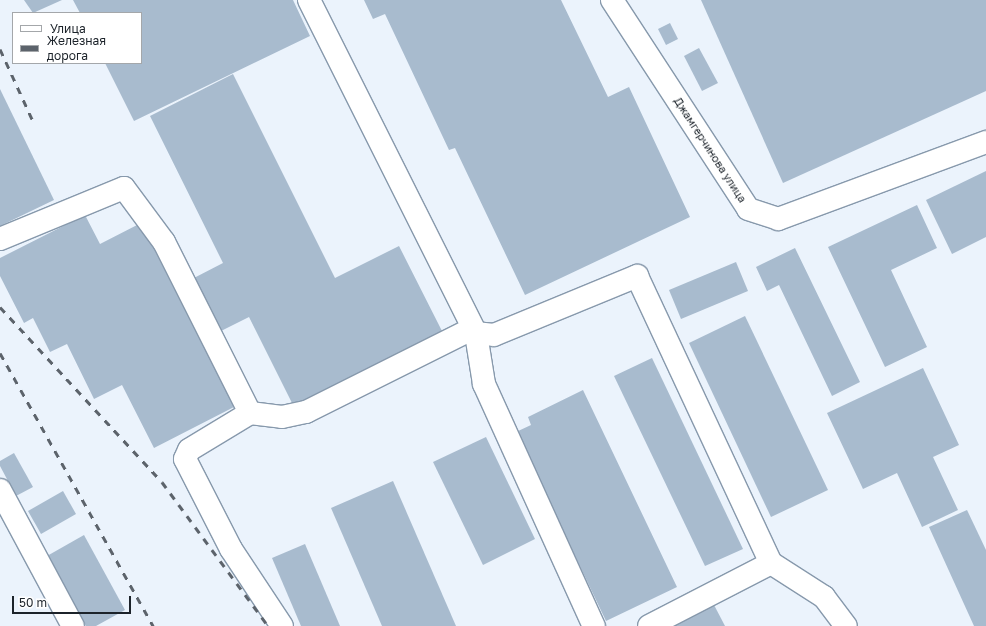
<!DOCTYPE html>
<meta charset="utf-8">
<style>
body{margin:0}
#map{position:relative;width:986px;height:626px;overflow:hidden;background:#ebf3fc;font-family:"Golos Text",sans-serif}
div>[style]{position:absolute}
.building>*{inset:0;background:#a8bbce}
.roads{filter:drop-shadow(1px 0 #8799ac) drop-shadow(-1px 0 #8799ac) drop-shadow(0 1px #8799ac) drop-shadow(0 -1px #8799ac)}
.minor>*{height:22px;margin:-11px;padding:0 11px;transform-origin:11px;border-radius:11px;background:#fff}
.rail>*{height:3px;margin-top:-1.5px;transform-origin:0;background:repeating-linear-gradient(90deg,#5c636b 0 7px,transparent 0 14px)}
span{translate:-50% -50%;white-space:nowrap;text-align:center;line-height:1.15;-webkit-text-stroke:3.5px #fff;paint-order:stroke}
.street-label{font-size:11px;color:#1c232a}
.legend{position:absolute;left:12px;top:12px;width:130px;height:52px;box-sizing:border-box;background:#fff;border:1px solid #a4a7aa;margin:0;padding:5px 7px;list-style:none;font-size:12px;color:#1c232a}
.legend li{display:flex;align-items:center;gap:8px;height:20px}
.legend b{width:20px;border:1px solid #a4a7aa}
.scale{position:absolute;left:12px;top:596px;width:119px;height:18px;box-sizing:border-box;border:2px solid #1c232a;border-top:0;padding-left:5px;font-size:12px;line-height:14px;white-space:nowrap;color:#1c232a;-webkit-text-stroke:3px #fff;paint-order:stroke}
</style>
<div id="map">
<div class="building">
<div style="clip-path:polygon(24px 0,62px 0,33px 13px)"></div>
<div style="clip-path:polygon(73px 0,293px 0,310px 36px,134px 121px,105px 63px,141px 63px,141px 13px,80px 13px)"></div>
<div style="clip-path:polygon(364px 0,561px 0,608px 97px,629px 87px,690px 217px,525px 295px,455px 148px,449px 150px,385px 14px,373px 19px)"></div>
<div style="clip-path:polygon(701px 0,986px 0,986px 91px,783px 183px)"></div>
<div style="clip-path:polygon(670px 23px,678px 39px,666px 45px,658px 29px)"></div>
<div style="clip-path:polygon(699px 48px,718px 83px,702px 91px,684px 56px)"></div>
<div style="clip-path:polygon(233px 74px,335px 278px,399px 246px,443px 333px,294px 407px,249px 317px,219px 332px,192px 279px,223px 263px,150px 116px)"></div>
<div style="clip-path:polygon(0 89px,54px 200px,0 226px)"></div>
<div style="clip-path:polygon(986px 171px,986px 237px,952px 254px,926px 200px)"></div>
<div style="clip-path:polygon(917px 205px,937px 248px,891px 270px,927px 347px,885px 367px,828px 247px)"></div>
<div style="clip-path:polygon(85px 215px,100px 244px,141px 223px,234px 407px,154px 448px,122px 385px,94px 399px,67px 344px,50px 352px,33px 318px,24px 323px,0 276px,0 258px)"></div>
<div style="clip-path:polygon(795px 248px,860px 382px,832px 396px,779px 285px,767px 291px,756px 267px)"></div>
<div style="clip-path:polygon(736px 262px,748px 291px,681px 319px,669px 290px)"></div>
<div style="clip-path:polygon(745px 316px,828px 490px,771px 517px,689px 343px)"></div>
<div style="clip-path:polygon(652px 358px,743px 549px,705px 566px,614px 376px)"></div>
<div style="clip-path:polygon(923px 368px,959px 445px,933px 457px,958px 510px,922px 527px,897px 473px,863px 489px,827px 413px)"></div>
<div style="clip-path:polygon(583px 390px,677px 587px,606px 621px,516px 432px,531px 425px,528px 417px)"></div>
<div style="clip-path:polygon(486px 437px,535px 539px,483px 565px,433px 462px)"></div>
<div style="clip-path:polygon(14px 453px,33px 487px,16px 496px,0 466px,0 461px)"></div>
<div style="clip-path:polygon(393px 481px,456px 626px,382px 626px,331px 508px)"></div>
<div style="clip-path:polygon(63px 491px,76px 514px,41px 534px,28px 511px)"></div>
<div style="clip-path:polygon(967px 510px,986px 550px,986px 626px,974px 626px,929px 527px)"></div>
<div style="clip-path:polygon(84px 535px,125px 610px,96px 626px,86px 626px,47px 556px)"></div>
<div style="clip-path:polygon(305px 544px,340px 626px,301px 626px,272px 558px)"></div>
<div style="clip-path:polygon(713px 603px,725px 626px,668px 626px)"></div>
</div>
<div class="roads">
<div class="minor">
<div style="left:309px;top:0;width:373px;rotate:63.4deg"></div>
<div style="left:476px;top:334px;width:51px;rotate:80.9deg"></div>
<div style="left:484px;top:384px;width:266px;rotate:65.6deg"></div>
<div style="left:612px;top:0;width:249px;rotate:56.9deg"></div>
<div style="left:748px;top:209px;width:32px;rotate:18deg"></div>
<div style="left:778px;top:219px;width:222px;rotate:-20.3deg"></div>
<div style="left:0;top:239px;width:134px;rotate:-22.4deg"></div>
<div style="left:124px;top:188px;width:67px;rotate:53.5deg"></div>
<div style="left:164px;top:242px;width:191px;rotate:63.3deg"></div>
<div style="left:250px;top:413px;width:32px;rotate:7deg"></div>
<div style="left:282px;top:417px;width:25px;rotate:-12deg"></div>
<div style="left:306px;top:412px;width:179px;rotate:-26.6deg"></div>
<div style="left:466px;top:332px;width:28px;rotate:6deg"></div>
<div style="left:494px;top:335px;width:155px;rotate:-22.4deg"></div>
<div style="left:637px;top:276px;width:317px;rotate:65deg"></div>
<div style="left:771px;top:563px;width:63px;rotate:32.7deg"></div>
<div style="left:824px;top:597px;width:36px;rotate:53deg"></div>
<div style="left:250px;top:413px;width:71px;rotate:148.8deg"></div>
<div style="left:189px;top:450px;width:10px;rotate:114deg"></div>
<div style="left:185px;top:459px;width:101px;rotate:62.9deg"></div>
<div style="left:231px;top:549px;width:92px;rotate:56.5deg"></div>
<div style="left:0;top:490px;width:154px;rotate:61.8deg"></div>
<div style="left:649px;top:626px;width:137px;rotate:-27.3deg"></div>
</div>
</div>
<div class="rail">
<div style="left:0;top:49px;width:77px;rotate:65.4deg"></div>
<div style="left:0;top:307px;width:238px;rotate:47.2deg"></div>
<div style="left:162px;top:482px;width:179px;rotate:53.6deg"></div>
<div style="left:0;top:353px;width:313px;rotate:60.7deg"></div>
</div>
<div class="street-label">
<span style="left:710px;top:150px;rotate:57deg">Джамгерчинова улица</span>
</div>
<ul class="legend">
<li><b style="height:5px;background:#fff"></b>Улица</li>
<li><b style="height:5px;background:#5c636b"></b>Железная дорога</li>
</ul>
<div class="scale">50 m</div>
</div>
